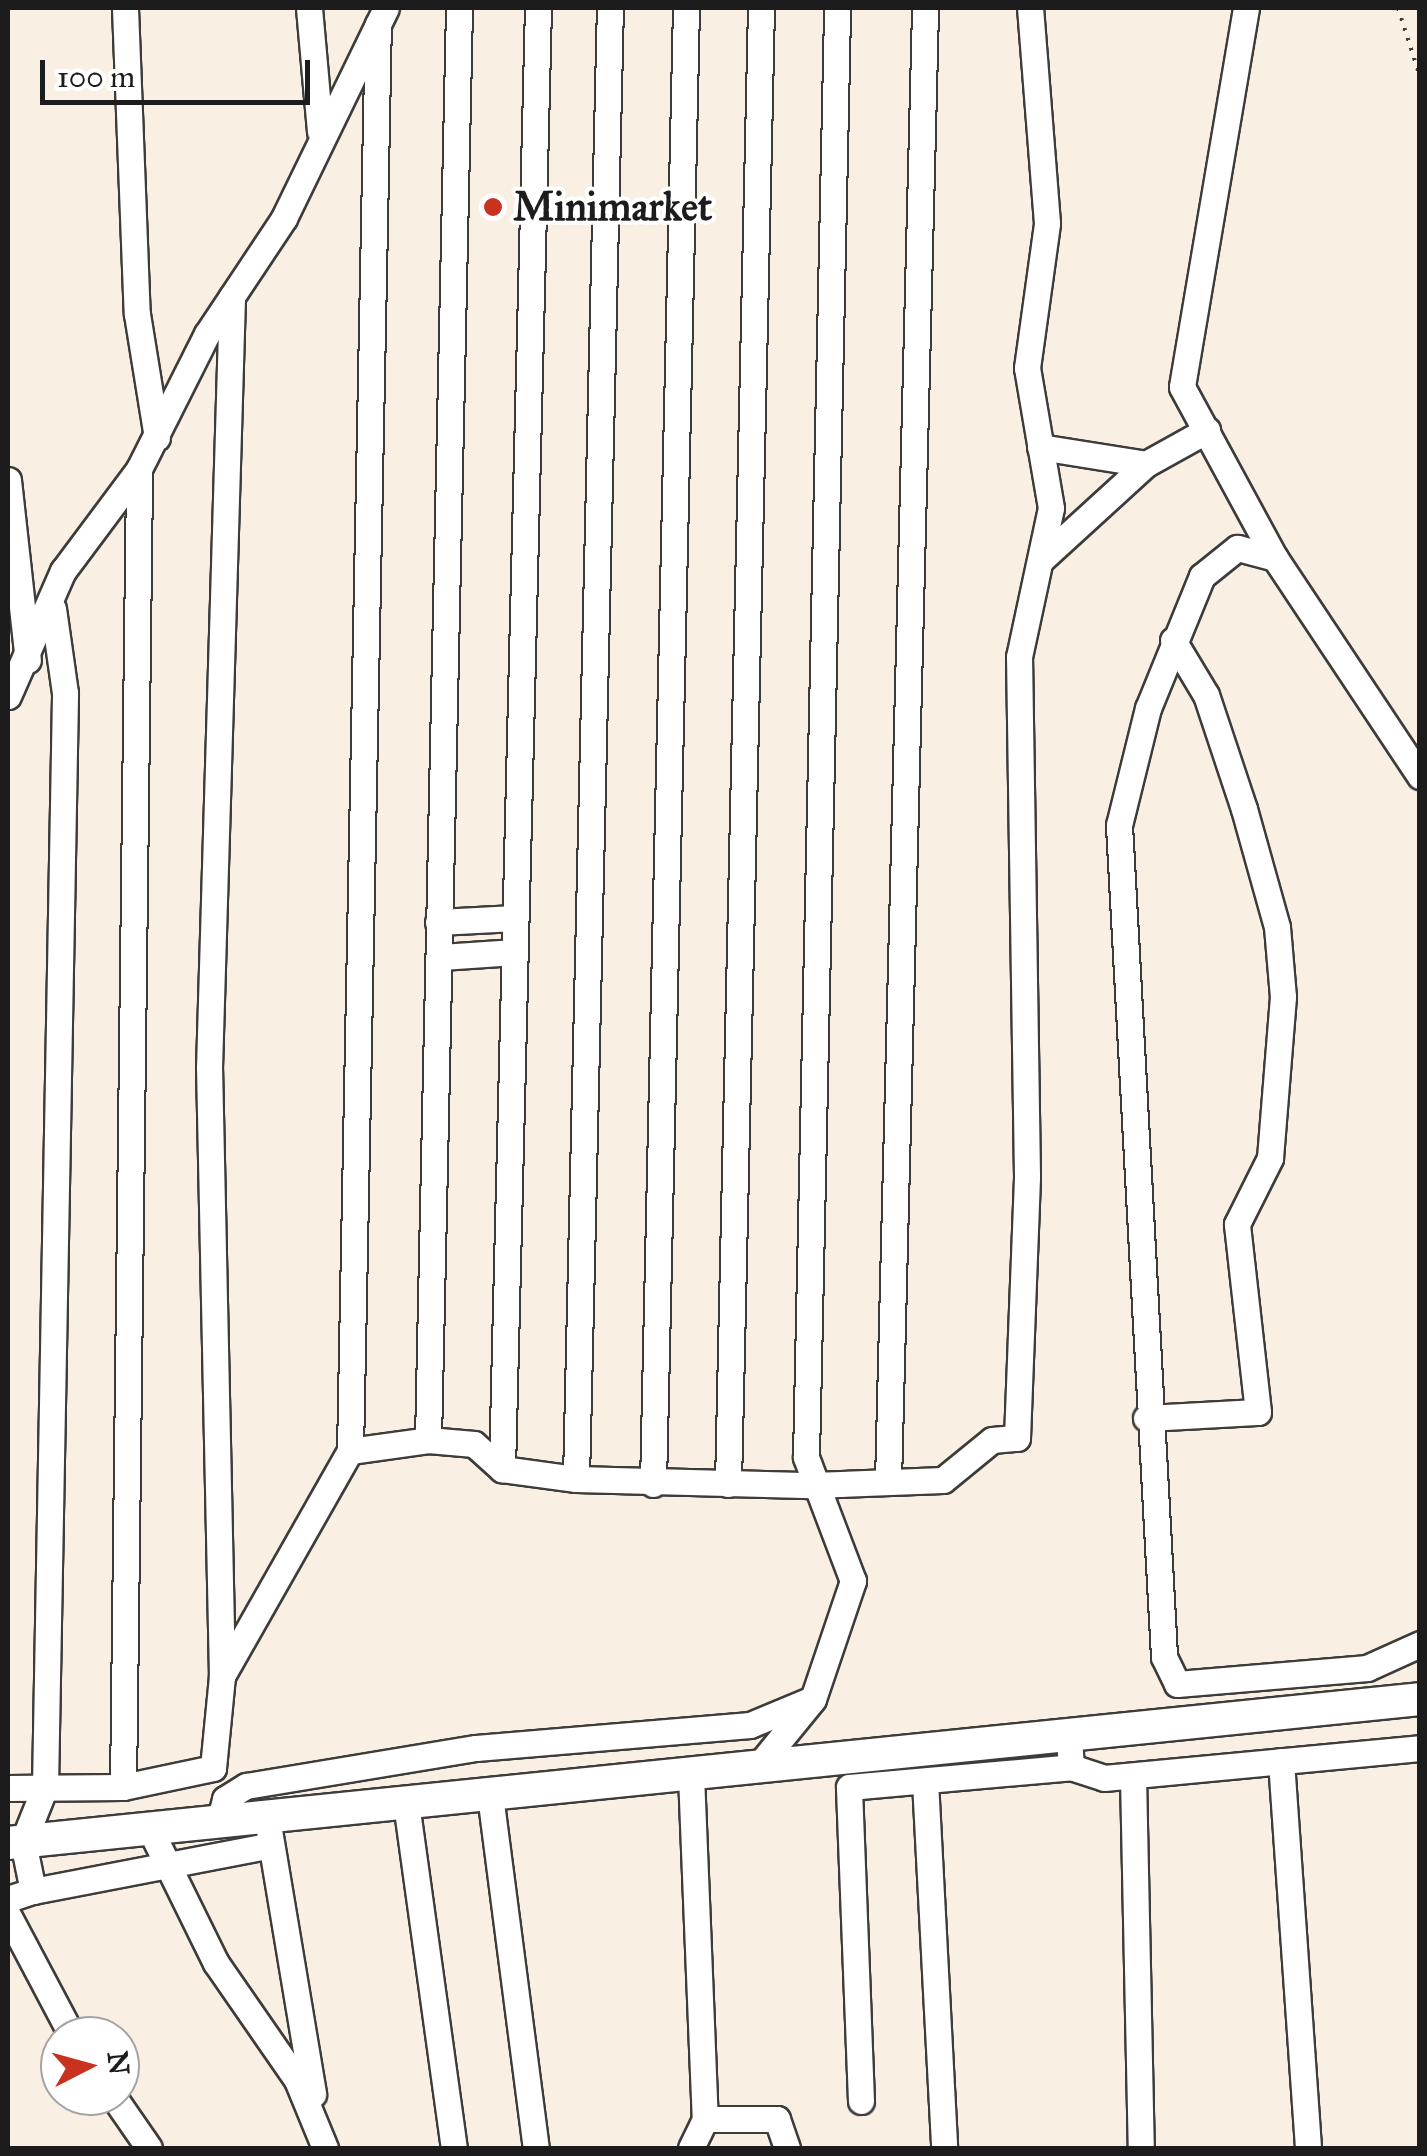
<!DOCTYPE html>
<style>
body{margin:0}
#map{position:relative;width:1427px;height:2156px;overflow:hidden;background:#f9f0e3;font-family:"IM FELL Great Primer",serif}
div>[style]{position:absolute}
.path>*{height:4px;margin-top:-2px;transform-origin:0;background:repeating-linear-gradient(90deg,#3d3c3a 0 2.5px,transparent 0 10.5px)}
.roads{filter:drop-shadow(2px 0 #3d3c3a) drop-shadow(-2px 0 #3d3c3a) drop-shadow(0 2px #3d3c3a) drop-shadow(0 -2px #3d3c3a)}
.minor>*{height:25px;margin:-12.5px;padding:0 12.5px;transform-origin:12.5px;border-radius:12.5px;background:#fff}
.major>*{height:32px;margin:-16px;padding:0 16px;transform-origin:16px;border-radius:16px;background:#fff}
.dots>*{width:28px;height:28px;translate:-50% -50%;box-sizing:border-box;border:5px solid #fff;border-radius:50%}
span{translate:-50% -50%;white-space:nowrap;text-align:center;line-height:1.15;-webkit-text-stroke:8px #fff;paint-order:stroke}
.poi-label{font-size:40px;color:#1c1c1c;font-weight:700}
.left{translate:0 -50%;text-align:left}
.frame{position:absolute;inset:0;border:10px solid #1c1c1c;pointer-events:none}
.north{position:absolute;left:40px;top:2016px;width:100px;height:100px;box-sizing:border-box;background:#fff;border:2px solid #a4a4a4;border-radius:50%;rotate:84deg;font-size:28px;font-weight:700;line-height:40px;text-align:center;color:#1c1c1c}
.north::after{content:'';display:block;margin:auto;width:35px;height:45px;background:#c8321e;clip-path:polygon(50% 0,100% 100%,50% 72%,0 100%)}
.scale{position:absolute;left:40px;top:60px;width:270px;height:45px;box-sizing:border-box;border:5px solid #1c1c1c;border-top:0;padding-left:12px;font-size:30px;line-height:35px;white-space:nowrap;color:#1c1c1c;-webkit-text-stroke:8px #fff;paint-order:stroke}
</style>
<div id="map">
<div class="path">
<div style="left:1398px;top:8px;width:72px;rotate:72.3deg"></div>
</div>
<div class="roads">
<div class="minor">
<div style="left:125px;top:8px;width:306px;rotate:87.8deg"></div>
<div style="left:137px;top:314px;width:125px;rotate:80.8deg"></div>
<div style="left:309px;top:8px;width:124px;rotate:84.9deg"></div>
<div style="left:1246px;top:8px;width:384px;rotate:99.6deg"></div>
<div style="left:1182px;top:387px;width:195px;rotate:61.5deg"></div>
<div style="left:1275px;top:558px;width:262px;rotate:56.4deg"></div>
<div style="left:1040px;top:447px;width:107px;rotate:9.1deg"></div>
<div style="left:1146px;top:464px;width:70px;rotate:-29.1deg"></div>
<div style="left:8px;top:480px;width:181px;rotate:83.7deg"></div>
<div style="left:1043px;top:558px;width:139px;rotate:-42.4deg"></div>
<div style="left:1275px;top:558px;width:39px;rotate:-165deg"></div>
<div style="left:1237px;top:548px;width:45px;rotate:141.3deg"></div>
<div style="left:1202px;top:576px;width:143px;rotate:112.2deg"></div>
<div style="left:1148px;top:708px;width:121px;rotate:103.9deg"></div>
<div style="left:1119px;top:825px;width:833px;rotate:86.9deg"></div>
<div style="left:1164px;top:1657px;width:30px;rotate:64deg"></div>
<div style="left:1177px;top:1684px;width:191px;rotate:-4.8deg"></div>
<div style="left:1367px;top:1668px;width:58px;rotate:-24.4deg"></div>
<div style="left:8px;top:696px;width:137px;rotate:-66.3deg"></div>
<div style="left:63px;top:571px;width:127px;rotate:-53.3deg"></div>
<div style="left:139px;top:469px;width:151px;rotate:-63.3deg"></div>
<div style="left:207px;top:334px;width:139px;rotate:-56.4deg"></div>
<div style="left:284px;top:218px;width:233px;rotate:-64.1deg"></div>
<div style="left:438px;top:922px;width:77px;rotate:-3deg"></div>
<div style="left:441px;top:957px;width:74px;rotate:-3.9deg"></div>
<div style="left:1146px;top:1418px;width:112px;rotate:-3.1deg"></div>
<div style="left:1258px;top:1412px;width:189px;rotate:-96.4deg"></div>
<div style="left:1237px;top:1224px;width:74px;rotate:-63.4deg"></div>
<div style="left:1270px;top:1158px;width:162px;rotate:-85.4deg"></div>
<div style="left:1283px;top:997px;width:70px;rotate:-94.9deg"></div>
<div style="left:1277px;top:927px;width:123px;rotate:-105.6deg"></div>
<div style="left:1244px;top:809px;width:120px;rotate:-108.4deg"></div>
<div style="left:1206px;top:695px;width:64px;rotate:-121deg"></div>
<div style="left:428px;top:1440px;width:1432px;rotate:-88.76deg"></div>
<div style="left:350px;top:1451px;width:1427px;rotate:-88.88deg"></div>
<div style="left:502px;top:1469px;width:1461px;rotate:-88.59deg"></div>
<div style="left:576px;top:1479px;width:1471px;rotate:-88.68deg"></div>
<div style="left:888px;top:1482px;width:1474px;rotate:-88.56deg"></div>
<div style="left:653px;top:1484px;width:1476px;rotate:-88.72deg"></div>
<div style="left:728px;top:1484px;width:1476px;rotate:-88.72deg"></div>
<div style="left:222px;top:1676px;width:608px;rotate:-91.22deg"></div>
<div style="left:209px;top:1068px;width:772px;rotate:-88.29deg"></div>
<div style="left:1281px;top:1761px;width:388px;rotate:86deg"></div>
<div style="left:1071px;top:1767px;width:35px;rotate:18deg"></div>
<div style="left:1104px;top:1778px;width:317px;rotate:-5.4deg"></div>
<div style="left:756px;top:1769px;width:90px;rotate:-50.8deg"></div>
<div style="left:813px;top:1699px;width:125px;rotate:-71.3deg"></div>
<div style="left:853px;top:1581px;width:133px;rotate:-110.8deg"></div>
<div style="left:806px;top:1457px;width:1449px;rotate:-88.77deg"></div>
<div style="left:691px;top:1775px;width:344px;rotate:87.7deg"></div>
<div style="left:1133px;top:1776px;width:372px;rotate:88.8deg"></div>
<div style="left:925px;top:1781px;width:367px;rotate:87deg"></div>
<div style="left:123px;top:1787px;width:1318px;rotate:-89.3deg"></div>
<div style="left:8px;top:1788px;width:115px;rotate:-0.5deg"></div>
<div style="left:123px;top:1787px;width:92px;rotate:-11.9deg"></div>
<div style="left:213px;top:1768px;width:92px;rotate:-84.4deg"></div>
<div style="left:222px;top:1676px;width:259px;rotate:-60.4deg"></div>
<div style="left:350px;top:1451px;width:79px;rotate:-8deg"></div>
<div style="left:428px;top:1440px;width:46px;rotate:5deg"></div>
<div style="left:474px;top:1444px;width:38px;rotate:42deg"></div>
<div style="left:502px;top:1469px;width:75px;rotate:7.7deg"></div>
<div style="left:576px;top:1479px;width:236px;rotate:1.5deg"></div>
<div style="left:812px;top:1485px;width:131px;rotate:-2.2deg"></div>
<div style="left:943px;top:1480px;width:63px;rotate:-39.2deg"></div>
<div style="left:992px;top:1440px;width:25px;rotate:-5deg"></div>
<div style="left:1017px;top:1438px;width:262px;rotate:-87.8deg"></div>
<div style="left:1027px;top:1176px;width:519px;rotate:-90.88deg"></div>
<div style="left:1019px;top:657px;width:152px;rotate:-77.9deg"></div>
<div style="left:1051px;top:508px;width:142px;rotate:-99.7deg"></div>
<div style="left:1027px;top:368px;width:146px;rotate:-82.1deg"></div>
<div style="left:1047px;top:223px;width:216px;rotate:-94.5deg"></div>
<div style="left:490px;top:1795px;width:356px;rotate:82.6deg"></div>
<div style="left:406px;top:1803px;width:348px;rotate:82.1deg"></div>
<div style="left:267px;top:1818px;width:280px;rotate:80.5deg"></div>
<div style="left:219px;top:1822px;width:24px;rotate:-75deg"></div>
<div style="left:225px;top:1799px;width:25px;rotate:-32deg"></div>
<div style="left:246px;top:1786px;width:233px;rotate:-9.4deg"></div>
<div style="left:476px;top:1748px;width:275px;rotate:-4.8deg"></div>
<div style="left:750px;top:1725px;width:63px;rotate:-22.5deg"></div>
<div style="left:150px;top:1829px;width:149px;rotate:63.8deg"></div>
<div style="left:216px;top:1963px;width:142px;rotate:55.3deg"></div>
<div style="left:297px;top:2080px;width:74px;rotate:67.6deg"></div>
<div style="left:33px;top:1891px;width:242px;rotate:-10.9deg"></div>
<div style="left:8px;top:1899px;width:26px;rotate:-18deg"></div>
<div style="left:33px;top:1891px;width:50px;rotate:-101.5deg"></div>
<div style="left:23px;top:1842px;width:59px;rotate:-68.2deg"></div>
<div style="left:45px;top:1787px;width:1094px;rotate:-88.95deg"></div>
<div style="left:65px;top:693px;width:85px;rotate:-98.1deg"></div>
<div style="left:8px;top:1915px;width:137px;rotate:62.1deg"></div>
<div style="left:113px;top:2096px;width:63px;rotate:55.3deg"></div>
<div style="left:861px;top:2101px;width:314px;rotate:-92.2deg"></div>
<div style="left:849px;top:1787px;width:223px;rotate:-5.1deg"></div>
<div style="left:1071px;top:1767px;width:29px;rotate:-94deg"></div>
<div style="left:691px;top:2148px;width:32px;rotate:-64deg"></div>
<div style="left:705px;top:2119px;width:72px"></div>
<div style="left:777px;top:2119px;width:31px;rotate:71deg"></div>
</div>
<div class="major">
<div style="left:8px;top:1843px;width:1419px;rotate:-5.82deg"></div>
</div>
</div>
<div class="dots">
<div style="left:493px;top:207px;background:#c8321e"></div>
</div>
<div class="poi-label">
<span class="left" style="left:513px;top:207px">Minimarket</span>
</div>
<div class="frame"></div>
<div class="north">N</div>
<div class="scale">100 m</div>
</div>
